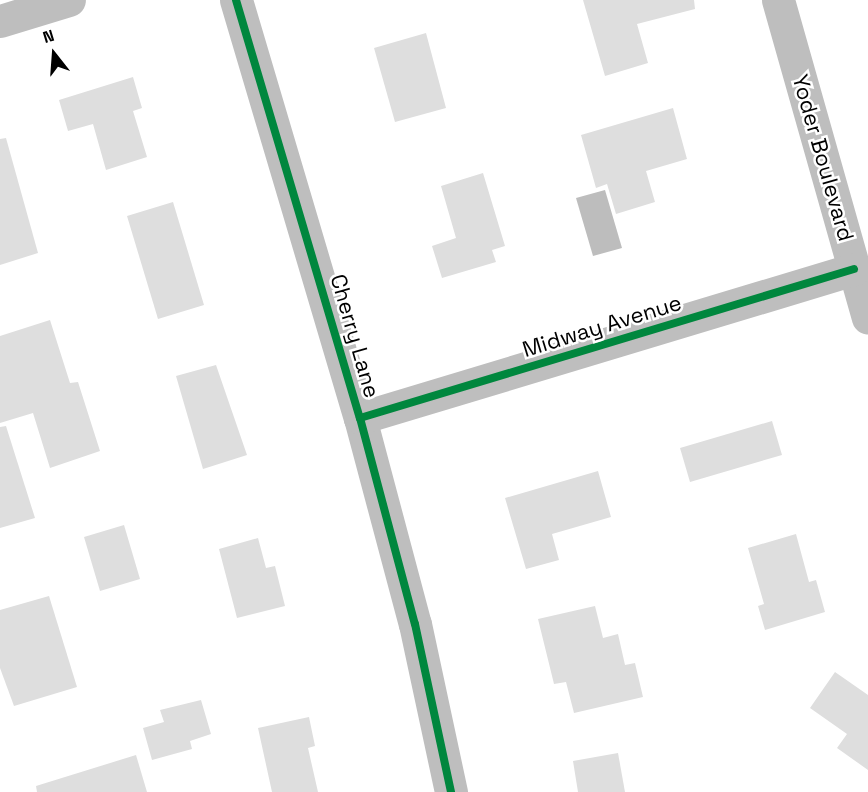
<!DOCTYPE html>
<style>
body{margin:0}
#map{position:relative;width:868px;height:792px;overflow:hidden;background:#fff;font-family:"Space Grotesk",sans-serif}
div>[style]{position:absolute}
.water>*{inset:0;background:#bdbdbd}
.building>*{inset:0;background:#dedede}
.minor>*{height:33px;margin:-16.5px;padding:0 16.5px;transform-origin:16.5px;border-radius:16.5px;background:#bebebe}
.cycleway>*{height:8px;margin:-4px;padding:0 4px;transform-origin:4px;border-radius:4px;background:#00873e}
span{translate:-50% -50%;white-space:nowrap;text-align:center;line-height:1.15;-webkit-text-stroke:5px #fff;paint-order:stroke}
.street-label{font-size:22px;color:#000}
.north{position:absolute;left:24px;top:24px;width:60px;height:60px;-webkit-text-stroke:4px #fff;paint-order:stroke;rotate:343deg;font-size:16px;font-weight:700;line-height:24px;text-align:center;color:#000}
.north::after{content:'';display:block;margin:auto;width:21px;height:27px;background:#000;clip-path:polygon(50% 0,100% 100%,50% 72%,0 100%)}
</style>
<div id="map">
<div class="water">
<div style="clip-path:polygon(605px 190px,622px 248px,593px 256px,576px 198px)"></div>
</div>
<div class="building">
<div style="clip-path:polygon(583px 0,694px 0,695px 9px,637px 24px,648px 63px,605px 76px)"></div>
<div style="clip-path:polygon(426px 33px,446px 108px,395px 122px,374px 48px)"></div>
<div style="clip-path:polygon(133px 77px,142px 108px,133px 111px,147px 157px,106px 170px,93px 124px,68px 131px,59px 100px)"></div>
<div style="clip-path:polygon(673px 108px,687px 159px,646px 171px,655px 202px,616px 214px,607px 184px,596px 188px,581px 135px)"></div>
<div style="clip-path:polygon(6px 138px,38px 253px,0 265px,0 139px)"></div>
<div style="clip-path:polygon(483px 173px,505px 246px,492px 250px,496px 262px,442px 278px,432px 246px,456px 238px,441px 186px)"></div>
<div style="clip-path:polygon(173px 202px,204px 305px,158px 319px,127px 216px)"></div>
<div style="clip-path:polygon(50px 320px,70px 383px,78px 382px,100px 451px,50px 468px,33px 413px,0 423px,0 336px)"></div>
<div style="clip-path:polygon(216px 365px,247px 455px,203px 469px,176px 376px)"></div>
<div style="clip-path:polygon(772px 421px,782px 455px,690px 482px,680px 448px)"></div>
<div style="clip-path:polygon(6px 426px,35px 518px,0 528px,0 427px)"></div>
<div style="clip-path:polygon(598px 471px,611px 517px,552px 534px,559px 560px,526px 569px,505px 498px)"></div>
<div style="clip-path:polygon(124px 525px,140px 579px,100px 591px,84px 537px)"></div>
<div style="clip-path:polygon(796px 534px,809px 582px,816px 580px,825px 612px,765px 630px,758px 606px,764px 604px,748px 548px)"></div>
<div style="clip-path:polygon(258px 538px,266px 568px,275px 566px,285px 606px,237px 618px,219px 549px)"></div>
<div style="clip-path:polygon(49px 596px,77px 687px,14px 706px,0 668px,0 610px)"></div>
<div style="clip-path:polygon(595px 606px,603px 638px,618px 634px,625px 665px,635px 663px,643px 697px,574px 713px,566px 682px,554px 684px,538px 619px)"></div>
<div style="clip-path:polygon(835px 672px,868px 695px,868px 770px,837px 748px,847px 734px,810px 708px)"></div>
<div style="clip-path:polygon(201px 700px,211px 734px,190px 741px,192px 749px,152px 760px,143px 728px,164px 722px,160px 710px)"></div>
<div style="clip-path:polygon(309px 717px,315px 746px,308px 748px,318px 792px,272px 792px,258px 728px)"></div>
<div style="clip-path:polygon(618px 753px,625px 792px,578px 792px,573px 761px)"></div>
<div style="clip-path:polygon(136px 755px,147px 792px,37px 792px,36px 786px)"></div>
</div>
<div class="minor">
<div style="left:236px;top:0;width:436px;rotate:73.5deg"></div>
<div style="left:360px;top:418px;width:213px;rotate:75.1deg"></div>
<div style="left:415px;top:624px;width:172px;rotate:77.9deg"></div>
<div style="left:778px;top:0;width:330px;rotate:74.2deg"></div>
<div style="left:0;top:21px;width:72px;rotate:-16.9deg"></div>
<div style="left:360px;top:418px;width:516px;rotate:-16.78deg"></div>
</div>
<div class="cycleway">
<div style="left:236px;top:0;width:436px;rotate:73.5deg"></div>
<div style="left:360px;top:418px;width:213px;rotate:75.1deg"></div>
<div style="left:415px;top:624px;width:172px;rotate:77.9deg"></div>
<div style="left:360px;top:418px;width:516px;rotate:-16.78deg"></div>
</div>
<div class="street-label">
<span style="left:823px;top:158px;rotate:74deg">Yoder Boulevard</span>
<span style="left:602px;top:326px;rotate:-17deg">Midway Avenue</span>
<span style="left:355px;top:336px;rotate:74deg">Cherry Lane</span>
</div>
<div class="north">N</div>
</div>
